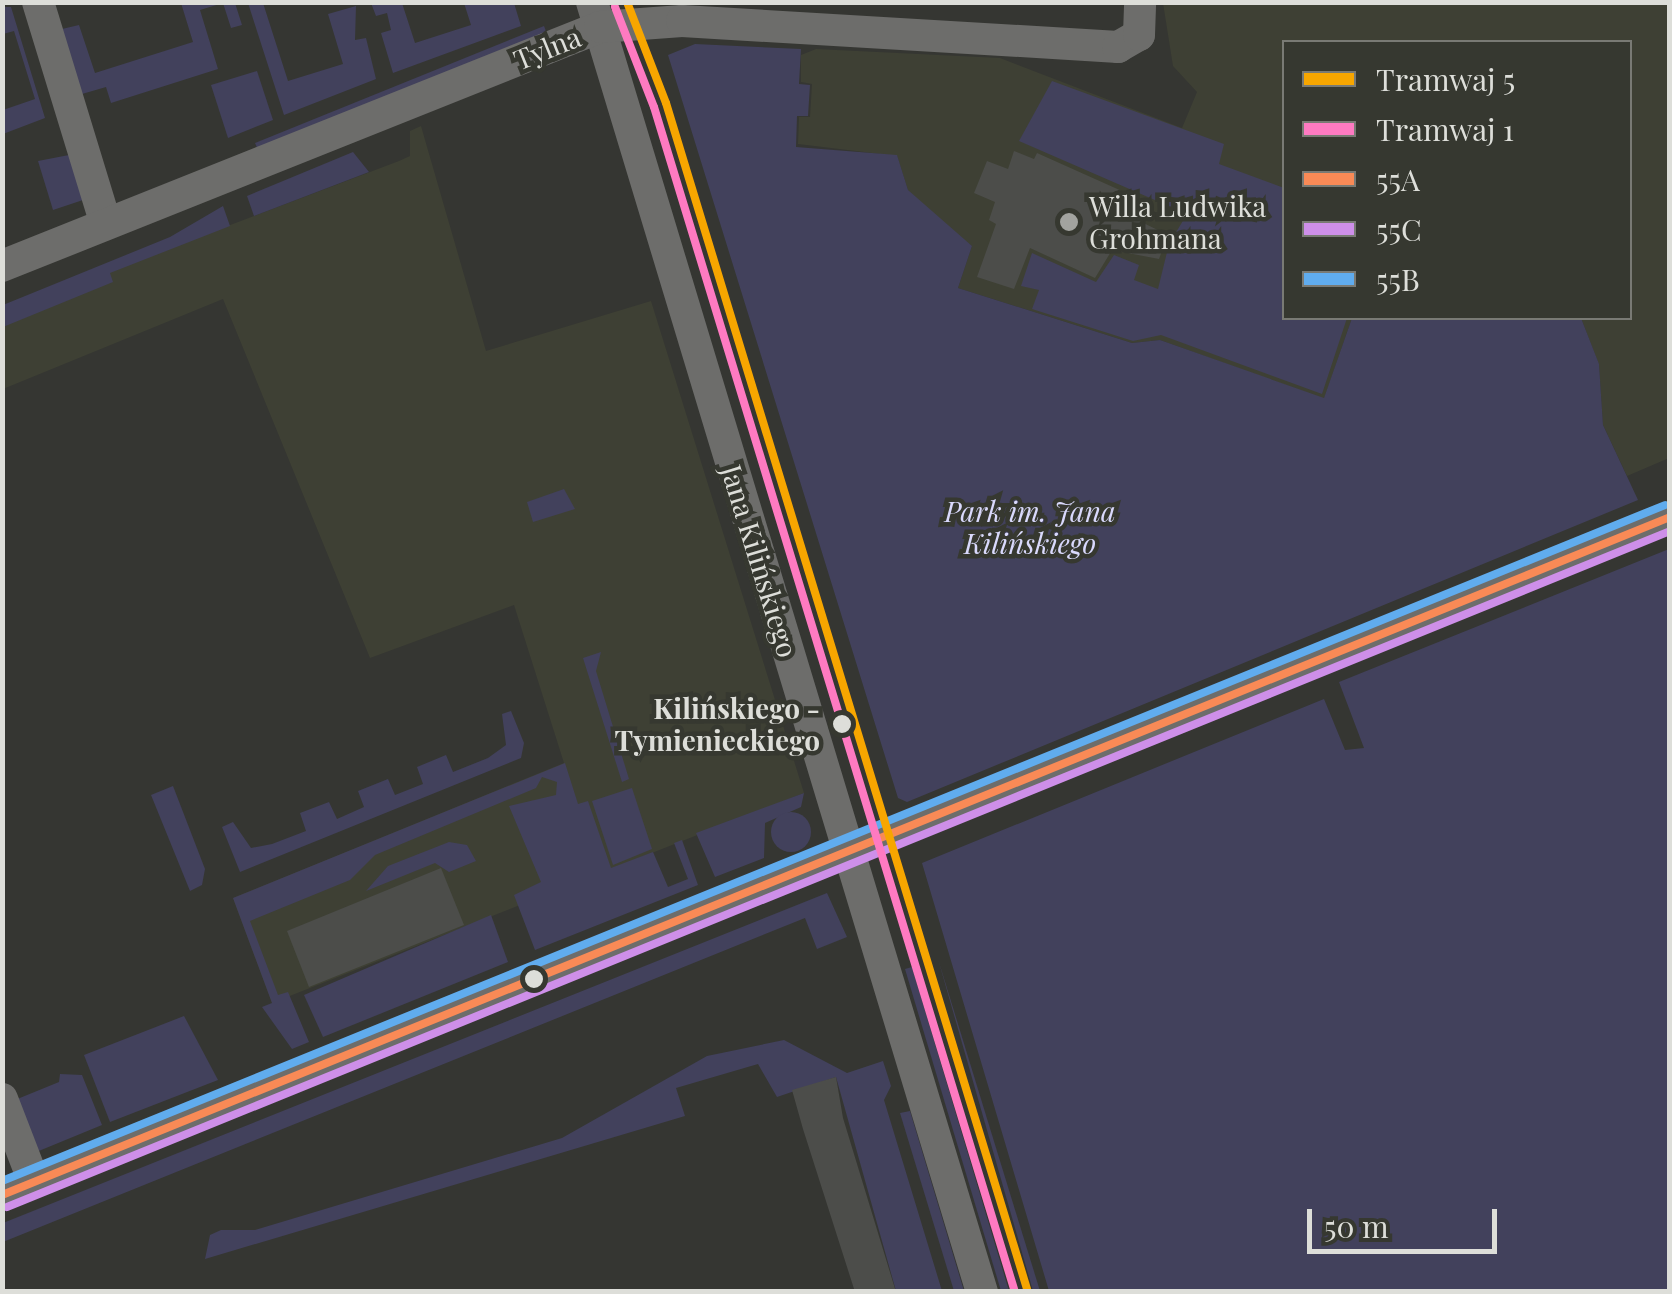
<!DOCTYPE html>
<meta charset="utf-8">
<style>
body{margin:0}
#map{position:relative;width:1672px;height:1294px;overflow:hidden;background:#353632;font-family:"Playfair Display",serif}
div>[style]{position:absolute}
.built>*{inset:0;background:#3e4034}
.green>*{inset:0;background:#42415c}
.round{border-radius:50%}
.building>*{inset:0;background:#4c4d4a}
.minor>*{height:32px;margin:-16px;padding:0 16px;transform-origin:16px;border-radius:16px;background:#6d6d6b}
.bus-1>*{height:8px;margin:-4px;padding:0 4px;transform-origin:4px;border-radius:4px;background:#f98a56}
.bus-2>*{height:8px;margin:-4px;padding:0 4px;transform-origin:4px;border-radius:4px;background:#ce8fe9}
.bus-3>*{height:8px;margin:-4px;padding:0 4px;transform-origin:4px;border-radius:4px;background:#60acee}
.tram-1>*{height:8px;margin:-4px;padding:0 4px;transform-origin:4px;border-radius:4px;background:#f7a600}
.tram-2>*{height:8px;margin:-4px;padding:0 4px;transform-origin:4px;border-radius:4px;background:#fe7ac1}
.dots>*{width:28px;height:28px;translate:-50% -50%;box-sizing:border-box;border:5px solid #363830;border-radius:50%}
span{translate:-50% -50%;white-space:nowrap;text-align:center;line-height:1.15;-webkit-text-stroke:9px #363830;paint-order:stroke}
.street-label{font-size:28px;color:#ddded9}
.poi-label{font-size:28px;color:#ddded9}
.left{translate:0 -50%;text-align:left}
.park-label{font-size:28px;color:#d9d9fc;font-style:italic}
.stop-label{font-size:28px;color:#ddded9;font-weight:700}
.right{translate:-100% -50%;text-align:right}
.frame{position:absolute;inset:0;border:5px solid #ddded9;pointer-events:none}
.legend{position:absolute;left:1282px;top:40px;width:350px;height:280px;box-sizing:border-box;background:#363830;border:2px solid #797a74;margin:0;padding:12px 18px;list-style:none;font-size:30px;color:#ddded9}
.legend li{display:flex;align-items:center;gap:20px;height:50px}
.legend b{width:50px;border:2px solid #797a74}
.scale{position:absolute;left:1307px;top:1209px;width:190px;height:45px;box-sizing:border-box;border:5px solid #ddded9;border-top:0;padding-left:12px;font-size:30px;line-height:35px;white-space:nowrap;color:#ddded9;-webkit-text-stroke:8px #363830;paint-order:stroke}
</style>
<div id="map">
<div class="built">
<div style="clip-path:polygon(1163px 3px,1669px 3px,1669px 458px,1627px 476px,1603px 425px,1599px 365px,1581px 318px,1630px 318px,1630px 42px,1284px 42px,1284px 318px,1352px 318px,1324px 399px,1160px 340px,1132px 343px,958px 288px,972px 246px,926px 212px,908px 190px,897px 156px,798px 144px,799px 117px,810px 117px,812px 84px,801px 82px,801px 55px,816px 49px,1000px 58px,1182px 128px,1197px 92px,1173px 66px)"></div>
<div style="clip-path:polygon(421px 126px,486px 351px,651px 301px,804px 793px,272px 1003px,233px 898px,564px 763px,514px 605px,370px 658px,223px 299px,3px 389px,3px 311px,399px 161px,410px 156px,410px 131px)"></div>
</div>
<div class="green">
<div style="clip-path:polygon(181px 3px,235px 3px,242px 25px,231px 28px,223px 3px,200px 10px,218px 69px,111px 103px,106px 87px,82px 94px,62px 29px,79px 25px,95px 73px,193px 42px)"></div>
<div style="clip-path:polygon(248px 3px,263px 3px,288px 81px,343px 64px,328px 14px,356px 6px,355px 40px,366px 38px,376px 79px,284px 115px)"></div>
<div style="clip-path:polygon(371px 3px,402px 3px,415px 43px,471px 25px,464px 3px,514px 3px,521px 26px,393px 73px,381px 33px,391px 30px,387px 13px,376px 16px)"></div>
<div style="clip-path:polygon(3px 7px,11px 7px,45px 118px,3px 134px,3px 110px,35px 99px,14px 31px,3px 34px)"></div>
<div style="clip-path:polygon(544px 26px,547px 34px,259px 152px,255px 143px)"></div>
<div style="clip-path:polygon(695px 44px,801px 49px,799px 84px,810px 85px,808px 116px,797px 116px,796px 147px,897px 155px,908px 190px,972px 246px,958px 288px,1132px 343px,1160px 340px,1324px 398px,1352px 318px,1581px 318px,1599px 364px,1603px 425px,1638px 500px,907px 802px,898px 798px,668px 55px)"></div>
<div style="clip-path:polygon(257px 71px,273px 120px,228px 138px,211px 85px)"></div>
<div style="clip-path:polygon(1052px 81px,1224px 144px,1219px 164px,1284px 188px,1284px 318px,1347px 318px,1322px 394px,1161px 335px,1133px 341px,1032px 309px,1039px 290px,1021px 286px,1032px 253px,1096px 282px,1114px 255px,1139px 265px,1134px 280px,1158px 289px,1169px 244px,1187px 214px,1019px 141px)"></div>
<div style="clip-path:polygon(353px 152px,369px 172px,254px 216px,247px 196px)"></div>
<div style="clip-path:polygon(69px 155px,86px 199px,53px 210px,38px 161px)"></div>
<div style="clip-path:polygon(223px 206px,230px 226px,110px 273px,113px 282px,3px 327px,3px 305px,170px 237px)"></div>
<div style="clip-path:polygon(564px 489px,575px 509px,533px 522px,527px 502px)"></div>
<div style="clip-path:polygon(1669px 549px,1669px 1291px,1049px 1291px,922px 863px,1324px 699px,1345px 750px,1364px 748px,1339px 682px)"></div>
<div style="clip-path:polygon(601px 652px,596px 671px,629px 779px,622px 782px,583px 658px)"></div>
<div style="clip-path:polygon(511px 711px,524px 743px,521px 758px,240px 872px,222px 827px,233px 822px,251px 848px,272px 844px,306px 831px,300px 813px,329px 802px,337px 819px,364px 807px,358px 791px,388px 779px,395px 795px,423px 784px,417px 767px,446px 755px,453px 772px,488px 758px,506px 745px,502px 714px)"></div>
<div style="clip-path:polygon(565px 763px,578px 804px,588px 801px,611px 868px,653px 852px,668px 887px,688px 879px,674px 843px,682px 840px,698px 885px,535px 950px,514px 895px,541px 882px,509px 806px,556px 795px,557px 782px,542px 777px,536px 788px,375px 855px,350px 880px,250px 921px,278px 995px,288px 992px,309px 1042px,292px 1049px,262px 1007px,272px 1003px,233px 898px)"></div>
<div style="clip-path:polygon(173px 786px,205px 869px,202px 885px,190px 891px,151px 795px)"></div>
<div style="clip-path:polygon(632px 788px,652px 849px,613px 865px,592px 801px)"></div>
<div style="clip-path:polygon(804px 793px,801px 807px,765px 823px,764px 858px,715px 877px,696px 833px)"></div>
<div class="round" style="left:771px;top:812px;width:40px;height:40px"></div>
<div style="clip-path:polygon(449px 842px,467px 845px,476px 861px,449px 872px,435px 863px,366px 891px,388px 866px)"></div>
<div style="clip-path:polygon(827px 893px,847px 937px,817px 949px,805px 918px,3px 1242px,3px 1223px)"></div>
<div style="clip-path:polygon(491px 915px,508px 962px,323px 1037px,304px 995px)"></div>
<div style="clip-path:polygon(938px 959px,1040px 1291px,1033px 1291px)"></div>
<div style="clip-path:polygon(912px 967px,1009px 1291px,1001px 1291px,905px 969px)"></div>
<div style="clip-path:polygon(184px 1016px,218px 1080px,110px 1122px,84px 1055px)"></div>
<div style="clip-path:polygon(784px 1040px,847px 1073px,883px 1061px,891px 1086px,884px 1100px,942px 1291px,896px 1291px,836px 1077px,777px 1097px,758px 1064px,676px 1088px,685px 1116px,205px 1259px,210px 1235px,221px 1230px,255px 1230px,562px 1138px,707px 1056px)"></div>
<div style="clip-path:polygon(60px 1074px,82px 1075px,102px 1125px,29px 1155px,10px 1102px,59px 1082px)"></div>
<div style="clip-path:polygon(910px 1111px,964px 1291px,954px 1291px,900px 1113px)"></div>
</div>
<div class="building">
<div style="clip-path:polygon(1014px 151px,1034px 159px,1037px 153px,1133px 196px,1125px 214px,1168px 235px,1159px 259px,1112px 250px,1095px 278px,1030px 248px,1014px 289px,977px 277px,996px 224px,989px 220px,995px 202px,974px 193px,987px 161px,1008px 169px)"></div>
<div style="clip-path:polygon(441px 868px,464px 925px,309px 987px,287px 931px)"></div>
<div style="clip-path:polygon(836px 1077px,843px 1118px,896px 1292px,855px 1292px,803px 1129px,792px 1090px)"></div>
</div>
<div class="minor">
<div style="left:38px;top:2px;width:232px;rotate:73deg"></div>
<div style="left:592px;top:2px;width:1348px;rotate:73.18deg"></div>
<div style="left:2px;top:266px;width:644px;rotate:-21.78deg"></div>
<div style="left:600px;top:27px;width:82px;rotate:-4.2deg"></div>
<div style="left:682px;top:21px;width:437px;rotate:3.4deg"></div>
<div style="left:1118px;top:47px;width:24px;rotate:-30deg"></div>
<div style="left:1139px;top:35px;width:33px;rotate:-88deg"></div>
<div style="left:2px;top:1099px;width:89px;rotate:68.9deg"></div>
<div style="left:2px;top:1195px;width:1801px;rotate:-22.12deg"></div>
</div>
<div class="bus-1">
<div style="left:2px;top:1195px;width:1801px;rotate:-22.12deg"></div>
</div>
<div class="bus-2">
<div style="left:7px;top:1207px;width:1795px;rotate:-22.12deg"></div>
</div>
<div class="bus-3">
<div style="left:2px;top:1181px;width:1795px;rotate:-22.12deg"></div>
</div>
<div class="tram-1">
<div style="left:627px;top:2px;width:108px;rotate:68.9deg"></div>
<div style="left:666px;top:103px;width:1243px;rotate:73.07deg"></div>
</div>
<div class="tram-2">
<div style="left:615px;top:7px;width:107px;rotate:68.7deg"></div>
<div style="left:654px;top:107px;width:1239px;rotate:73.06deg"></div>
</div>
<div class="dots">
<div style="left:1069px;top:222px;background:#a2a39f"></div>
<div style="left:842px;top:724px;background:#ddded9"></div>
<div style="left:534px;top:979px;background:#ddded9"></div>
</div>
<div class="street-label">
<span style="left:547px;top:48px;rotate:-22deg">Tylna</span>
<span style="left:760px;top:561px;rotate:73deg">Jana Kilińskiego</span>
</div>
<div class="poi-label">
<span class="left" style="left:1089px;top:222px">Willa Ludwika<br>Grohmana</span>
</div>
<div class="park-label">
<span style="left:1030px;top:527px">Park im. Jana<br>Kilińskiego</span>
</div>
<div class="stop-label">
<span class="right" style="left:820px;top:724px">Kilińskiego -<br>Tymienieckiego</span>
</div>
<div class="frame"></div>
<ul class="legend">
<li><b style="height:12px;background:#f7a600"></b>Tramwaj 5</li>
<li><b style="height:12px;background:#fe7ac1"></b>Tramwaj 1</li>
<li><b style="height:12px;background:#f98a56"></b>55A</li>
<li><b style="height:12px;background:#ce8fe9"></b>55C</li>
<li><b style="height:12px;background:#60acee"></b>55B</li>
</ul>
<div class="scale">50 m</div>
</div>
